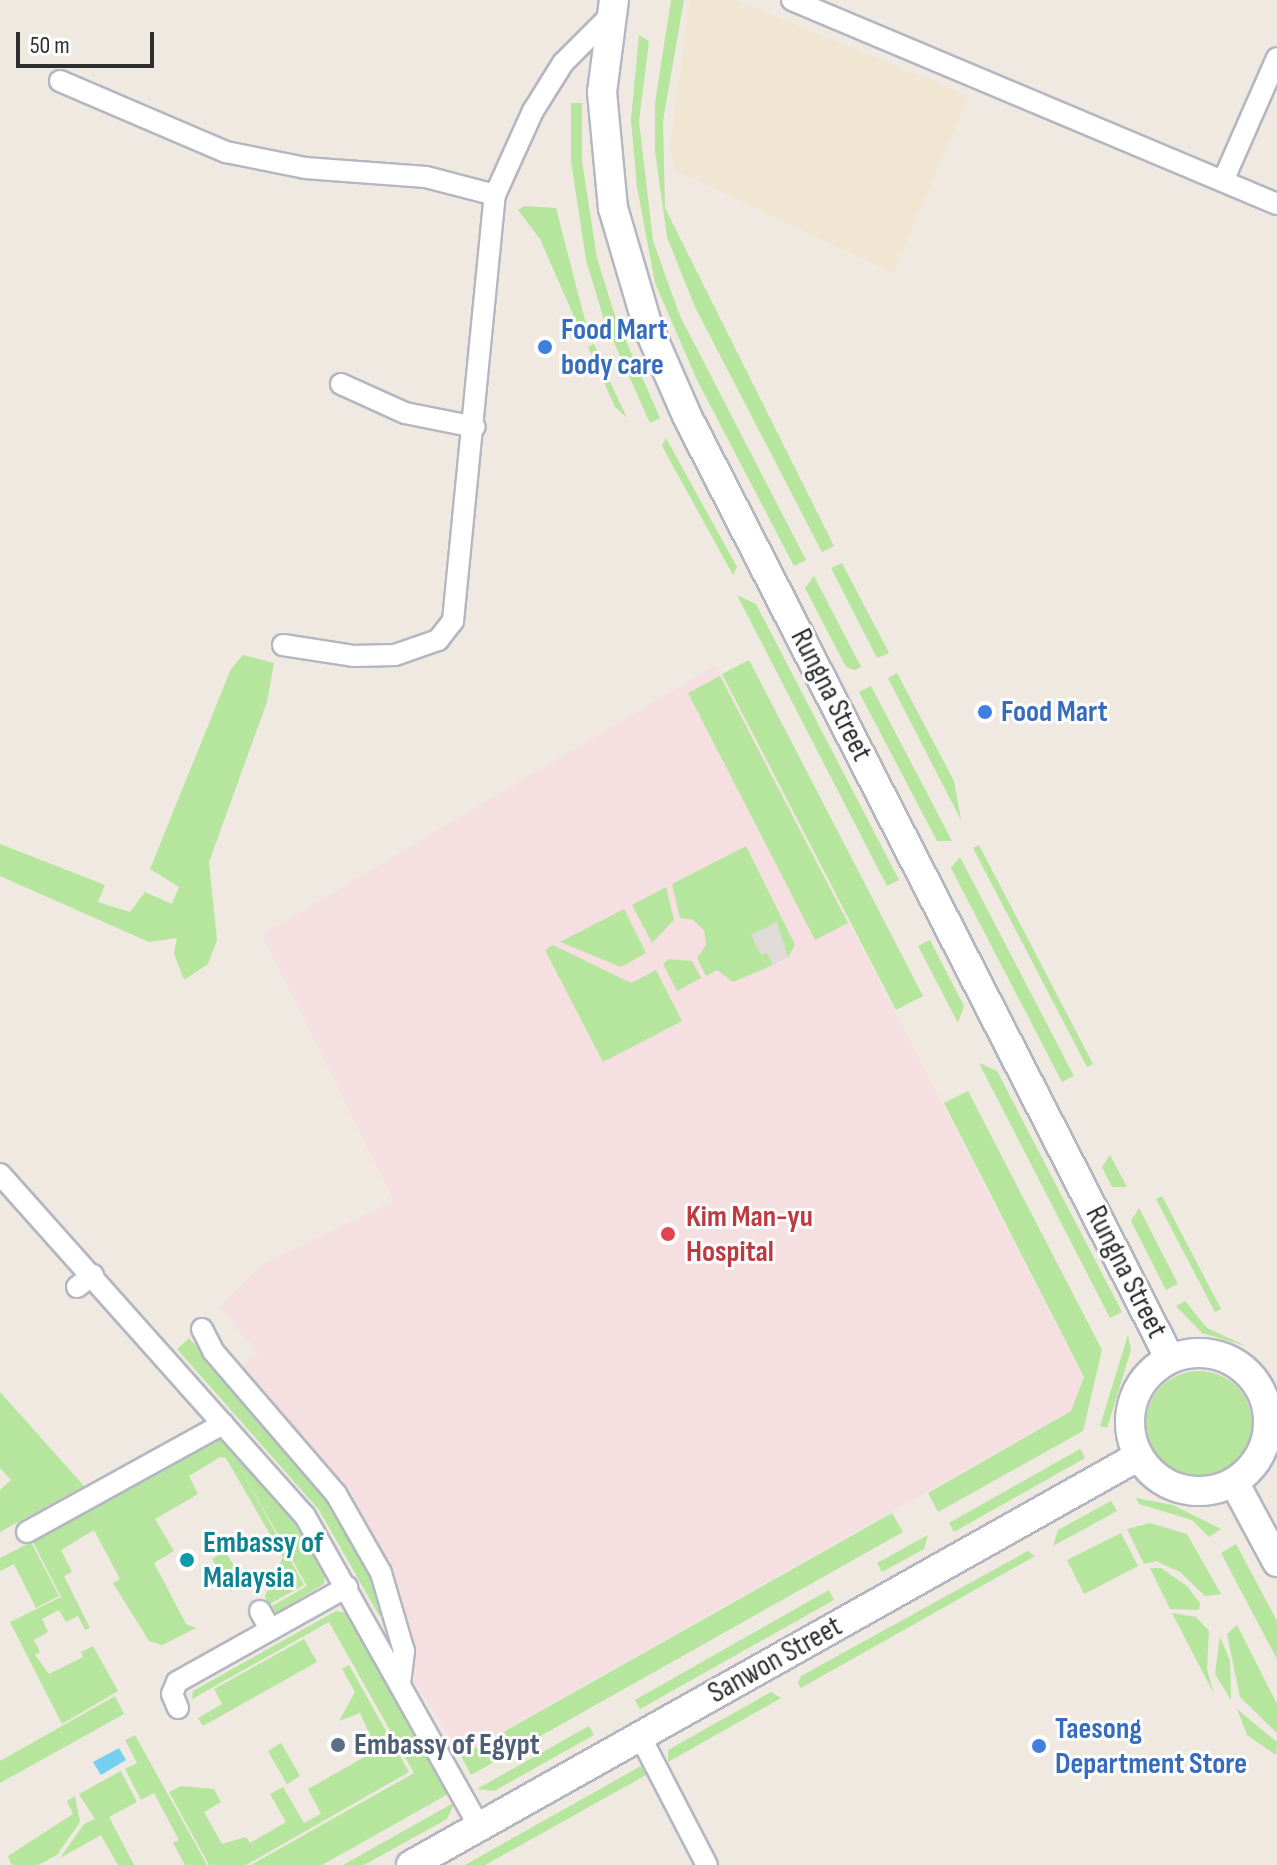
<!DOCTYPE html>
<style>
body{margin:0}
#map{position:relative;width:1277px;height:1865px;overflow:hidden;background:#efe9e1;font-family:"Sofia Sans Condensed",sans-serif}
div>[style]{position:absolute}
.education>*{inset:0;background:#f0e6d1}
.medical>*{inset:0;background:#f5dfe0}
.green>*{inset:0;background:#b6e59e}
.round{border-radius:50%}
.plaza>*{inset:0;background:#dfdcd8}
.water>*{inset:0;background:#75cff0}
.roads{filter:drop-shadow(2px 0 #b4b7c1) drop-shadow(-2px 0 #b4b7c1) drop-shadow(0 2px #b4b7c1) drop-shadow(0 -2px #b4b7c1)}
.minor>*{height:20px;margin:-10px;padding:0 10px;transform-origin:10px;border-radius:10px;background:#fff}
.secondary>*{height:28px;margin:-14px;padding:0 14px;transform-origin:14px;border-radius:14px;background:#fff}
.secondary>.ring{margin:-14px;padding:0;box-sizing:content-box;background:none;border:28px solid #fff;border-radius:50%}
.dots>*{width:22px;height:22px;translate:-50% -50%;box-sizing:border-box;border:4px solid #fff;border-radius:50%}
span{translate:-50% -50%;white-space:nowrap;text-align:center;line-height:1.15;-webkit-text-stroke:6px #fff;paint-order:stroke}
.shop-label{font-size:30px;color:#366cbe;font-weight:700}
.left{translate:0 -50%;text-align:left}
.street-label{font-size:30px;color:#2e2e2e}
.health-label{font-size:30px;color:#be3a42;font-weight:700}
.culture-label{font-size:30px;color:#0d838f;font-weight:700}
.service-label{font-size:30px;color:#4e5e75;font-weight:700}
.scale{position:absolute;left:16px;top:32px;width:138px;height:36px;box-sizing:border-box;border:4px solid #2e2e2e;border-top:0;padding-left:10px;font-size:24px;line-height:28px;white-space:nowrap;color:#2e2e2e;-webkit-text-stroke:6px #fff;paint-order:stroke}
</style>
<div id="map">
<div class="education">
<div style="clip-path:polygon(690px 0,735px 0,969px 96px,893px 273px,675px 170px,670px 147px)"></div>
</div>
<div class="medical">
<div style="clip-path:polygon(716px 665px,1083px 1377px,1071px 1410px,462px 1754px,414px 1682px,414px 1644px,399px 1586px,337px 1485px,237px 1371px,258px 1353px,220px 1307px,260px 1266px,394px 1201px,262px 935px)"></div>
</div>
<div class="green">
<div style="clip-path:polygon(671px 0,684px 0,663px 121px,665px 208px,834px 546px,822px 552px,695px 307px,667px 237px,655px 151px,655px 103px)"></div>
<div style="clip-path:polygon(639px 35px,649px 41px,639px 121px,653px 241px,680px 316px,806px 560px,794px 566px,697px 380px,655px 283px,637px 187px,631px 120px)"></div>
<div style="clip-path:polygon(571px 103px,582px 103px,582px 161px,597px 258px,615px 316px,660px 418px,650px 423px,604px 320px,586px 260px,571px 161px)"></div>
<div style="clip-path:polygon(524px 206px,556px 208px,586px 324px,579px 328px,540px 239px,518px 210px)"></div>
<div style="clip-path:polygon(594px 344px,605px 371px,627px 418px,615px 407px,588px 347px)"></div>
<div style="clip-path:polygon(666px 438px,737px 567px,733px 575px,662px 446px)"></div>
<div style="clip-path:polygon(842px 563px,889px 653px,877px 658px,831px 568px)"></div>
<div style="clip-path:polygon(814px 576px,861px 667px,855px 670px,846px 667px,805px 588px)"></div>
<div style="clip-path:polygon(737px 595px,756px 604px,899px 880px,887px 886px)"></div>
<div style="clip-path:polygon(243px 655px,274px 663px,267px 702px,209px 862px,217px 940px,208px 964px,184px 980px,174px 953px,177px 938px,149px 942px,0 876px,0 844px,105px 885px,98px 902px,130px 912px,145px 892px,172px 904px,179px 887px,150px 869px,231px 669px)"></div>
<div style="clip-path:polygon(749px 660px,923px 996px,896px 1010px,722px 674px)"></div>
<div style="clip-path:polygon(897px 673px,954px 781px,961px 820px,888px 678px)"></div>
<div style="clip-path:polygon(720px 676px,848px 923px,815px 940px,688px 693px)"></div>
<div style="clip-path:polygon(871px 686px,952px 841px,937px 841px,859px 692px)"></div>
<div style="clip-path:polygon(979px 845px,1093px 1064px,1087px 1067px,973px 848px)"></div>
<div style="clip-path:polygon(746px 846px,795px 945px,788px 957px,782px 945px,787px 942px,761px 955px,767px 952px,773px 965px,733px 982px,717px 970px,706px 976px,697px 958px,706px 945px,704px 930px,693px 920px,680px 918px,672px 884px)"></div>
<div style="clip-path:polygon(960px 857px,1074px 1076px,1062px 1082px,951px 868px)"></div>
<div style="clip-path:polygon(666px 887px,674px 920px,652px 943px,632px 905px)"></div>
<div style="clip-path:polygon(624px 909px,646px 953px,621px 967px,560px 942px)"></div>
<div style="clip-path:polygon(930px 940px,964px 1006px,958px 1023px,918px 946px)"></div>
<div style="clip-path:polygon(553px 945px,631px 983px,656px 970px,682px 1021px,603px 1062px,545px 950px)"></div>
<div style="clip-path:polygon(669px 959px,692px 961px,701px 978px,677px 991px,663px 964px)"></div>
<div style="clip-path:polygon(979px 1063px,997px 1071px,1122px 1312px,1110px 1318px)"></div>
<div style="clip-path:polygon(968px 1091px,1102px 1350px,1083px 1431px,938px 1512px,928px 1493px,1071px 1411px,1084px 1377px,944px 1103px)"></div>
<div style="clip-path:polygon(1110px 1155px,1127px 1187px,1112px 1187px,1102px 1167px)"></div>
<div style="clip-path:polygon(1162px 1196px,1221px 1309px,1215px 1312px,1156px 1199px)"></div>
<div style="clip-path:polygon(1139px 1208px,1178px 1284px,1166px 1290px,1131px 1221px)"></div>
<div style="clip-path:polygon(1185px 1301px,1207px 1328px,1246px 1346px,1202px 1333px,1176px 1306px)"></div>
<div style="clip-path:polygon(1128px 1335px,1131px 1350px,1107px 1428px,1100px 1426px)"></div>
<div style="clip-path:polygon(189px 1338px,337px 1505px,383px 1587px,380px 1617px,319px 1510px,177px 1349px)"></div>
<div class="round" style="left:1146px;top:1371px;width:106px;height:106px"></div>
<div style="clip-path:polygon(0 1392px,84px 1486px,0 1532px,0 1490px,11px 1480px,0 1468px)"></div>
<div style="clip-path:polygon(216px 1439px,224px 1440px,294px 1519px,325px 1575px,324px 1584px,276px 1613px,272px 1606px,307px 1586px,238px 1464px,304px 1585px,268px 1605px,265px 1596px,283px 1557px,226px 1458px,220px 1457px,189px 1476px,198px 1494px,155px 1519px,174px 1551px,154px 1563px,186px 1624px,196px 1628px,162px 1645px,149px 1641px,113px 1583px,120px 1579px,94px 1530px,61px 1550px,72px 1572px,64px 1576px,90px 1628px,85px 1630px,78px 1616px,66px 1622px,59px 1610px,42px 1619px,48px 1632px,34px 1640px,40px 1652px,35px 1655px,49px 1674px,83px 1657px,81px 1652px,93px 1646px,118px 1691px,62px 1724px,10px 1622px,61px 1597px,33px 1542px)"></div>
<div style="clip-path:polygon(1080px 1449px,1085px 1458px,954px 1532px,949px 1523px)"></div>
<div style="clip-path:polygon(1136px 1498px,1173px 1505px,1221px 1529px,1209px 1537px,1192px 1520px,1139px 1504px)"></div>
<div style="clip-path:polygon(1111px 1501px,1117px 1511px,1053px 1546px,1058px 1530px)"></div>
<div style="clip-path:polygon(892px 1513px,903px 1532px,471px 1775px,461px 1756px)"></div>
<div style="clip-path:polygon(1150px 1523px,1187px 1534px,1221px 1594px,1205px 1596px,1180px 1572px,1156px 1561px,1144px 1564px,1127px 1529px)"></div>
<div style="clip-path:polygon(1121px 1533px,1138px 1566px,1084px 1594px,1067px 1560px)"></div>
<div style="clip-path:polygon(928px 1535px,924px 1549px,882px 1572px,877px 1563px)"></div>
<div style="clip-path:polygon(31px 1542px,59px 1596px,36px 1608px,14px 1564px,0 1571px,0 1558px)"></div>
<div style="clip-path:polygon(1236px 1544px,1277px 1621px,1277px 1659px,1221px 1553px)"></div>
<div style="clip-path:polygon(225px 1551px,239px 1574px,231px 1592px,212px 1559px)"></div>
<div style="clip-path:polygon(1028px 1551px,1035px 1556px,801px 1688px,798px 1683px,801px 1676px)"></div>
<div style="clip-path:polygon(1150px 1568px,1161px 1568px,1187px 1586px,1200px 1603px,1199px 1610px,1170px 1609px)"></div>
<div style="clip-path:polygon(829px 1590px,834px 1600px,640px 1709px,635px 1700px)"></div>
<div style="clip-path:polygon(336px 1611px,349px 1613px,450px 1793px,322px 1865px,251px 1865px,414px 1773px,329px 1622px,192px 1699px,193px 1691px)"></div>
<div style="clip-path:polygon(1172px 1613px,1196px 1617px,1209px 1631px,1207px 1669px,1214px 1694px)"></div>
<div style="clip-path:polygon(1237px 1625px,1277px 1704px,1277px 1733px,1240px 1697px,1227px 1634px)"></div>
<div style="clip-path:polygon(1220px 1636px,1230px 1661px,1231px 1700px,1215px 1674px)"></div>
<div style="clip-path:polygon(304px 1639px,317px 1662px,203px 1726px,198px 1718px,222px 1704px,214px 1689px)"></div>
<div style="clip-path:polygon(349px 1665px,409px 1772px,246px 1865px,209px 1865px,169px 1792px,181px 1786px,214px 1789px,221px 1802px,204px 1812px,222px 1844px,246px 1837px,250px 1843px,286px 1822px,270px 1794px,283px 1787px,304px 1823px,321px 1814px,308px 1789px,377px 1750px,360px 1713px,339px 1721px,355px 1692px,342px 1669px)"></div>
<div style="clip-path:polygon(771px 1692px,781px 1698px,668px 1762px,668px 1750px)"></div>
<div style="clip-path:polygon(115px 1696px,124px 1714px,0 1783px,0 1761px)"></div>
<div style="clip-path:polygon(1237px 1709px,1277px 1742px,1276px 1755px,1247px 1735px)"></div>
<div style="clip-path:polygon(589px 1726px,594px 1735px,494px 1791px,477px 1789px)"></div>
<div style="clip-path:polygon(135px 1735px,207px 1865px,185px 1865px,173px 1843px,179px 1840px,154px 1793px,141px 1800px,125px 1769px,137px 1763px,125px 1740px)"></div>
<div style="clip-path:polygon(281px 1743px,300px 1776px,287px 1784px,268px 1751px)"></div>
<div style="clip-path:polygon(641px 1766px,646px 1775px,485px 1865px,465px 1865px)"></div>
<div style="clip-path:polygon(121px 1771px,137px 1802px,109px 1817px,134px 1865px,118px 1865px,101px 1835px,60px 1858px,84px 1824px,95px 1819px,79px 1794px)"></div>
<div style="clip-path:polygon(75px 1796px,80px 1822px,57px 1855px,38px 1865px,12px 1865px,8px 1856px,73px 1814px,67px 1801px)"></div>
<div style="clip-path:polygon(455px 1802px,447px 1819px,364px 1865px,343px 1865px)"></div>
</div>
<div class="plaza">
<div style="clip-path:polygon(777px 922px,788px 957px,773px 965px,767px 953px,761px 955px,751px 935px)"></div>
</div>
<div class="water">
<div style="clip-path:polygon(119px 1748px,126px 1760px,101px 1775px,93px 1762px)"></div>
</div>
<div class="roads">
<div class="minor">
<div style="left:792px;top:0;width:526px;rotate:22.81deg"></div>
<div style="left:60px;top:81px;width:181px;rotate:23.2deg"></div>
<div style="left:226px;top:152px;width:81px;rotate:11.4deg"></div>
<div style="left:305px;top:168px;width:121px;rotate:4.3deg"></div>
<div style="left:426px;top:177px;width:71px;rotate:14.6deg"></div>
<div style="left:1223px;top:181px;width:134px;rotate:-66.3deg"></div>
<div style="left:341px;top:384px;width:70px;rotate:24.4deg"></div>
<div style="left:405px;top:413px;width:71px;rotate:11.3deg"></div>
<div style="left:283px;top:645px;width:71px;rotate:8.9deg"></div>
<div style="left:353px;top:656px;width:42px;rotate:-1.4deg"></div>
<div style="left:395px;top:655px;width:46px;rotate:-19.2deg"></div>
<div style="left:438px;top:640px;width:24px;rotate:-52deg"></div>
<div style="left:453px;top:621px;width:428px;rotate:-84.4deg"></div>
<div style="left:495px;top:195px;width:92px;rotate:-65.7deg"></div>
<div style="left:533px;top:111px;width:57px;rotate:-58deg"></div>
<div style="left:563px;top:63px;width:64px;rotate:-45deg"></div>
<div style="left:0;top:1174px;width:458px;rotate:48.3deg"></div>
<div style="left:305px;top:1516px;width:355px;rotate:60.7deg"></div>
<div style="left:77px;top:1287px;width:20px;rotate:-37deg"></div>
<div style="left:202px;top:1329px;width:25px;rotate:63deg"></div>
<div style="left:213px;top:1351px;width:189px;rotate:49.3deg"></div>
<div style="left:336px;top:1494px;width:91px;rotate:60.3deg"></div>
<div style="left:381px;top:1573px;width:81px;rotate:73.6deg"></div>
<div style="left:404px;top:1651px;width:33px;rotate:97deg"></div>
<div style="left:27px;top:1532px;width:224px;rotate:-28.9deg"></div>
<div style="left:260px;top:1611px;width:21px;rotate:61deg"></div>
<div style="left:178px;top:1708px;width:15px;rotate:-113deg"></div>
<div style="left:172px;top:1694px;width:13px;rotate:-67deg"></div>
<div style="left:177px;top:1682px;width:195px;rotate:-29.2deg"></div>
<div style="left:640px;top:1736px;width:145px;rotate:62.6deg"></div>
</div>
<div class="secondary">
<div style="left:614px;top:0;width:93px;rotate:97.4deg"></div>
<div style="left:602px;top:92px;width:117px;rotate:84.6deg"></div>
<div style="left:613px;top:208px;width:124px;rotate:73.6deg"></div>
<div style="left:648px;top:327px;width:97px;rotate:66.3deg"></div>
<div style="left:687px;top:416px;width:1059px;rotate:62.88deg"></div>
<div class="ring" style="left:1130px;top:1353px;width:110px;height:110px"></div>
<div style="left:1234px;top:1482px;width:91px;rotate:61.7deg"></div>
<div style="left:411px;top:1865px;width:835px;rotate:-29.33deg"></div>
</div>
</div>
<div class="dots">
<div style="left:545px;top:347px;background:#3f7fe0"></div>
<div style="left:985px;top:712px;background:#3f7fe0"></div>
<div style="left:668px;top:1234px;background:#e0444e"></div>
<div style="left:187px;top:1560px;background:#0f9aa8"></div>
<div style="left:338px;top:1745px;background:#5c6f8a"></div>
<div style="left:1039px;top:1746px;background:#3f7fe0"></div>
</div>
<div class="shop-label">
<span class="left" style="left:561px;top:347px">Food Mart<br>body care</span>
<span class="left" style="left:1001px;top:712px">Food Mart</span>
<span class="left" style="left:1055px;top:1746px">Taesong<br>Department Store</span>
</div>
<div class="street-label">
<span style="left:831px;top:695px;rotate:63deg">Rungna Street</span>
<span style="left:1126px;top:1272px;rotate:63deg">Rungna Street</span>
<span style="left:775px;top:1660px;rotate:-29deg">Sanwon Street</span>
</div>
<div class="health-label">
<span class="left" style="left:686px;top:1234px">Kim Man-yu<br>Hospital</span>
</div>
<div class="culture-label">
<span class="left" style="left:203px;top:1560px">Embassy of<br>Malaysia</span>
</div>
<div class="service-label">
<span class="left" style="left:354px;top:1745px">Embassy of Egypt</span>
</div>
<div class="scale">50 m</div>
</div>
